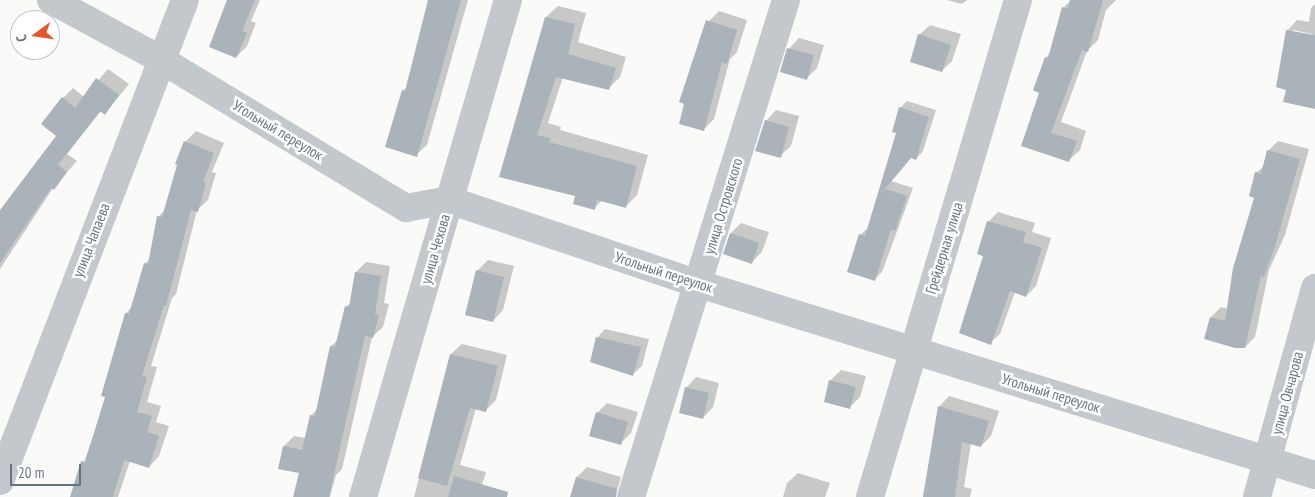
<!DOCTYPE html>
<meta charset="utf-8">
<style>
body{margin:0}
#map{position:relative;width:1315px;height:497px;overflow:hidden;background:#fafaf8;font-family:"PT Sans Narrow",sans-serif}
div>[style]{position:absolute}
.shadow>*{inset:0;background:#0003}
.building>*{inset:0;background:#aab3b9}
.street>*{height:28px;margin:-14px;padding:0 14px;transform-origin:14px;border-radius:14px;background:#c3c8cc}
span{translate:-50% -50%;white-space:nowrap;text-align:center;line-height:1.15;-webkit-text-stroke:5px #fff;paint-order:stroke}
.street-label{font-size:15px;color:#657683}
.north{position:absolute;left:10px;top:10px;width:50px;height:50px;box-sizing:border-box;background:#fff;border:1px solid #c1c8cd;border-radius:50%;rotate:256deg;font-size:14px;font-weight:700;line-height:20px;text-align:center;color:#657683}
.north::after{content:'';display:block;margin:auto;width:18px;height:22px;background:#e4572e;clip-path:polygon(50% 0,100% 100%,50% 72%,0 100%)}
.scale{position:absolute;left:10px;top:464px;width:71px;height:22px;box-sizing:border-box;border:2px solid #657683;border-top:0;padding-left:6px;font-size:15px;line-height:18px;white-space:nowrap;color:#657683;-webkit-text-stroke:4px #fff;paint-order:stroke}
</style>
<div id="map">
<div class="shadow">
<div style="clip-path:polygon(229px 0,260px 0,251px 21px,256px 23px,247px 46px,236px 57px)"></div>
<div style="clip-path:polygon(431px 0,468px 0,427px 145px,416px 155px,403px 91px,408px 86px)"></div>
<div style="clip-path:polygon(947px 0,967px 0,962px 4px)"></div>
<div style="clip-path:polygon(1071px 0,1116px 0,1106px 10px,1098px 40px,1087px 51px,1061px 122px,1086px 131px,1080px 150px,1069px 160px,1023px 145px,1040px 92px,1046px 58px,1050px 53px,1063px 8px)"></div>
<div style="clip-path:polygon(evenodd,1315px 4px,1315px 108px,1288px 89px,1287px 31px,1297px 20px,1309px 22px,1311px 8px,1315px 4px,1293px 30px,1313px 34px,1312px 36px,1293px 33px,1293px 30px)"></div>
<div style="clip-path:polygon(558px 6px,586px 13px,578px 42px,626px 57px,620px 77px,609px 88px,563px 77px,548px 123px,561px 127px,560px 130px,648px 155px,637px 195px,626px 206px,603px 200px,594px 208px,577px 195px,500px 176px,546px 17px)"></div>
<div style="clip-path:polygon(719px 11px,747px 20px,737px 52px,730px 59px,714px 119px,704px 129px,709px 21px)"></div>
<div style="clip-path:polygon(930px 25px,961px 34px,952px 61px,942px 71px,919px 35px)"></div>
<div style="clip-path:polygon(799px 38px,824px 45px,817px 68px,807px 78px,789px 49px)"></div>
<div style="clip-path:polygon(108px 69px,129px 84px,105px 113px,101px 111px,67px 154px,77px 161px,53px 188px,0 269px,0 214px,58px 135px,63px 98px,73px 88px,84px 97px)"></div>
<div style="clip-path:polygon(907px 101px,936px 110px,923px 151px,916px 159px,911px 157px,891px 181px,913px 188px,882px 272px,874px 280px,860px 235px,868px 228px,898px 132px,900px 108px)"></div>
<div style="clip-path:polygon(776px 110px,799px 116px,791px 146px,780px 156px,766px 121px)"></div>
<div style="clip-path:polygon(196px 131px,224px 143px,212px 172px,216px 173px,208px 200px,197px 210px,176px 294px,172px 298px,151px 366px,157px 367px,147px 402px,161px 406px,156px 422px,169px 426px,159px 456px,149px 467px,130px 461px,118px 497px,72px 497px,107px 396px,126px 313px,132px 307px,145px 264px,151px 258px,158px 217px,165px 210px,179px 165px,176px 164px,186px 141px)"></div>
<div style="clip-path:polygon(1278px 141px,1309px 149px,1285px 235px,1269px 270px,1255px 337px,1245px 347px,1211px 317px,1221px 307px,1228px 309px,1255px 197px,1256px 173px,1265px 165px,1268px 151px)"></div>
<div style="clip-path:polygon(998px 212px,1035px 223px,1032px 232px,1051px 238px,1036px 286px,1026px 296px,1015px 292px,1000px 334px,990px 343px,988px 222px)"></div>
<div style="clip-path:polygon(741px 223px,769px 232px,762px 252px,752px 262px,725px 253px,731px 233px)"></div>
<div style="clip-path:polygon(488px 260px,514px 266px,503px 310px,493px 321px,467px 315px,478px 270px)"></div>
<div style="clip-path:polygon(366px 262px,390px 266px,384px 303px,389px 304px,383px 327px,372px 337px,342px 469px,336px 475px,330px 497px,294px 497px,301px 472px,280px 468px,284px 446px,294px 436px,306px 438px,311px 416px,317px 409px,331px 346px,338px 340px,346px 307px,351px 302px,356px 272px)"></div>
<div style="clip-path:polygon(605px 329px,649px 339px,642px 366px,633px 374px,597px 338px)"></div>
<div style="clip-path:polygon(462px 344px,507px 355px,496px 400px,486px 410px,476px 408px,460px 465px,486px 472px,478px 497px,414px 497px,451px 354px)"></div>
<div style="clip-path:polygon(841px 370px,866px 376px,860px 397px,850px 407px,826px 401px,831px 380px)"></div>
<div style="clip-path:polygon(696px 377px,719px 383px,713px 407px,703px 418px,686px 388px)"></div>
<div style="clip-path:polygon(949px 396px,999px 411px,991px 436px,981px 446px,971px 443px,964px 487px,972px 489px,970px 497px,923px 497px,939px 407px)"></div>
<div style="clip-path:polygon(607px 403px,638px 412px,631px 433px,621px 443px,597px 413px)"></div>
<div style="clip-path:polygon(587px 467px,621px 477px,615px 497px,571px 497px,577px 477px)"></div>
<div style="clip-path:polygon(798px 473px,830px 483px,825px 497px,783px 497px,787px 483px)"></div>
</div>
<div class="building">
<div style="clip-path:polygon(227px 0,255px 0,242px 31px,247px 33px,236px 58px,209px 47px)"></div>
<div style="clip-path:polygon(428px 0,461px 0,417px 157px,385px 147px,402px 90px,405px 91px)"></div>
<div style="clip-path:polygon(1070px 0,1103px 0,1088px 52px,1082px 50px,1051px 133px,1077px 141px,1069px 162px,1021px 146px,1039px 93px,1033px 90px,1045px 57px,1048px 58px,1062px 7px,1068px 9px)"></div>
<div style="clip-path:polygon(545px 17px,575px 24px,568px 54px,616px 68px,609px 90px,556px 77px,537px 135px,550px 138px,549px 142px,637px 166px,626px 208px,597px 200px,595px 210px,573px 204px,575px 196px,499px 177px)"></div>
<div style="clip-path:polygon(706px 20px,737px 30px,727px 64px,722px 62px,704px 131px,679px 124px,684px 104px,679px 102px)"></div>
<div style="clip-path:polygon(1286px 30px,1315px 35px,1315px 109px,1283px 102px,1286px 90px,1276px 87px)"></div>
<div style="clip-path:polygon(918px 34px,951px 45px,942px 72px,910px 62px)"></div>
<div style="clip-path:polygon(787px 48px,814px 55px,807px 80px,780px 72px)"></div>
<div style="clip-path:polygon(96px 78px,119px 95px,105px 115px,100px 111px,58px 165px,67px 172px,54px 190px,51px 188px,0 263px,0 210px,56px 136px,41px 124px,62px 97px,75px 108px)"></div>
<div style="clip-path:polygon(899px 107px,929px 117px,916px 160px,911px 158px,885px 189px,907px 196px,895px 231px,891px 229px,875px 281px,847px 272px,859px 234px,865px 236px,896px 133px,892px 132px)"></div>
<div style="clip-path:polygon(765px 120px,789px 127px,781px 158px,755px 151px)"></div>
<div style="clip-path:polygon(184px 141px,214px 153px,203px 182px,206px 183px,198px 212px,191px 210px,166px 306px,164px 305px,142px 376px,147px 377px,137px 412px,152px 416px,147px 432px,159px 436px,149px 468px,124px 460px,113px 497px,70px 497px,81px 461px,85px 462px,105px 397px,101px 396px,125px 313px,129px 314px,144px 263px,148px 264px,157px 216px,162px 217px,177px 165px,175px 164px)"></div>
<div style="clip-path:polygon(1267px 150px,1300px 159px,1275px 246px,1264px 277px,1261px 276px,1245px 348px,1235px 348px,1204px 339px,1210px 317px,1225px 321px,1233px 268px,1254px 198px,1249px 196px,1255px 172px,1261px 174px)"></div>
<div style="clip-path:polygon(987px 221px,1026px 232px,1023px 242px,1042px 248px,1026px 297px,1010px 291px,991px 345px,959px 333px,983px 256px,977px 254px)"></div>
<div style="clip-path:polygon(730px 233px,759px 243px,752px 264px,723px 254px)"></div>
<div style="clip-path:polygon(476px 270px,504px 277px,493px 322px,465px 315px)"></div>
<div style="clip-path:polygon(355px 272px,381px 276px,375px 314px,379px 315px,373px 338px,365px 336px,329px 497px,293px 497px,299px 473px,278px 469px,283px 446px,302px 450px,310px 415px,315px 416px,330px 346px,335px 347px,345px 306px,349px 307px)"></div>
<div style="clip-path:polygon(596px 337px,641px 347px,633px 376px,590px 362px)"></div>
<div style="clip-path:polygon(450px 354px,498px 366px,486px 412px,470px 408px,447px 486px,418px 478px)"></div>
<div style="clip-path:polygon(829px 380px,856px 387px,850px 409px,824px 402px)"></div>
<div style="clip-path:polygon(685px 387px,709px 393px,703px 419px,679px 413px)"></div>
<div style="clip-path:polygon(938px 406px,989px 421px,981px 447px,962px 442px,955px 497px,923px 497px)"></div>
<div style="clip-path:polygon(596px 412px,628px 422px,621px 445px,589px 436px)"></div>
<div style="clip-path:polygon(454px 476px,508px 492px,507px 497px,448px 497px)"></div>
<div style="clip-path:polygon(576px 477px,617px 489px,616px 497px,570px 497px)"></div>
</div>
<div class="street">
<div style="left:51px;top:0;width:124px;rotate:28.4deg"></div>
<div style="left:160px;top:59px;width:288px;rotate:31.2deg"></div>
<div style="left:406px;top:208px;width:44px;rotate:-10.5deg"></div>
<div style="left:449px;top:200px;width:264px;rotate:18.6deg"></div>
<div style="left:699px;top:284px;width:645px;rotate:17.23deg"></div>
<div style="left:0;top:481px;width:515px;rotate:-68.96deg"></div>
<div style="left:363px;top:497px;width:518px;rotate:-73.74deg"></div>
<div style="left:631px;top:497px;width:521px;rotate:-72.68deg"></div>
<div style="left:870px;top:497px;width:519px;rotate:-73.42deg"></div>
<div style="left:1257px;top:497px;width:217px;rotate:-74.5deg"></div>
</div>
<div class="street-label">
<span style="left:278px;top:130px;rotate:31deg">Угольный переулок</span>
<span style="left:723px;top:206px;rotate:-73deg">улица Островского</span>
<span style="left:91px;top:240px;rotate:-69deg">улица Чапаева</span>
<span style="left:944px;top:248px;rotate:-73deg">Грейдерная улица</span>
<span style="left:435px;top:249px;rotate:-74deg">улица Чехова</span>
<span style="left:664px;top:272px;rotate:18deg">Угольный переулок</span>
<span style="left:1051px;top:393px;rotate:17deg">Угольный переулок</span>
<span style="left:1287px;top:393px;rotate:-75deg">улица Овчарова</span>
</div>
<div class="north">С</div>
<div class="scale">20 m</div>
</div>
